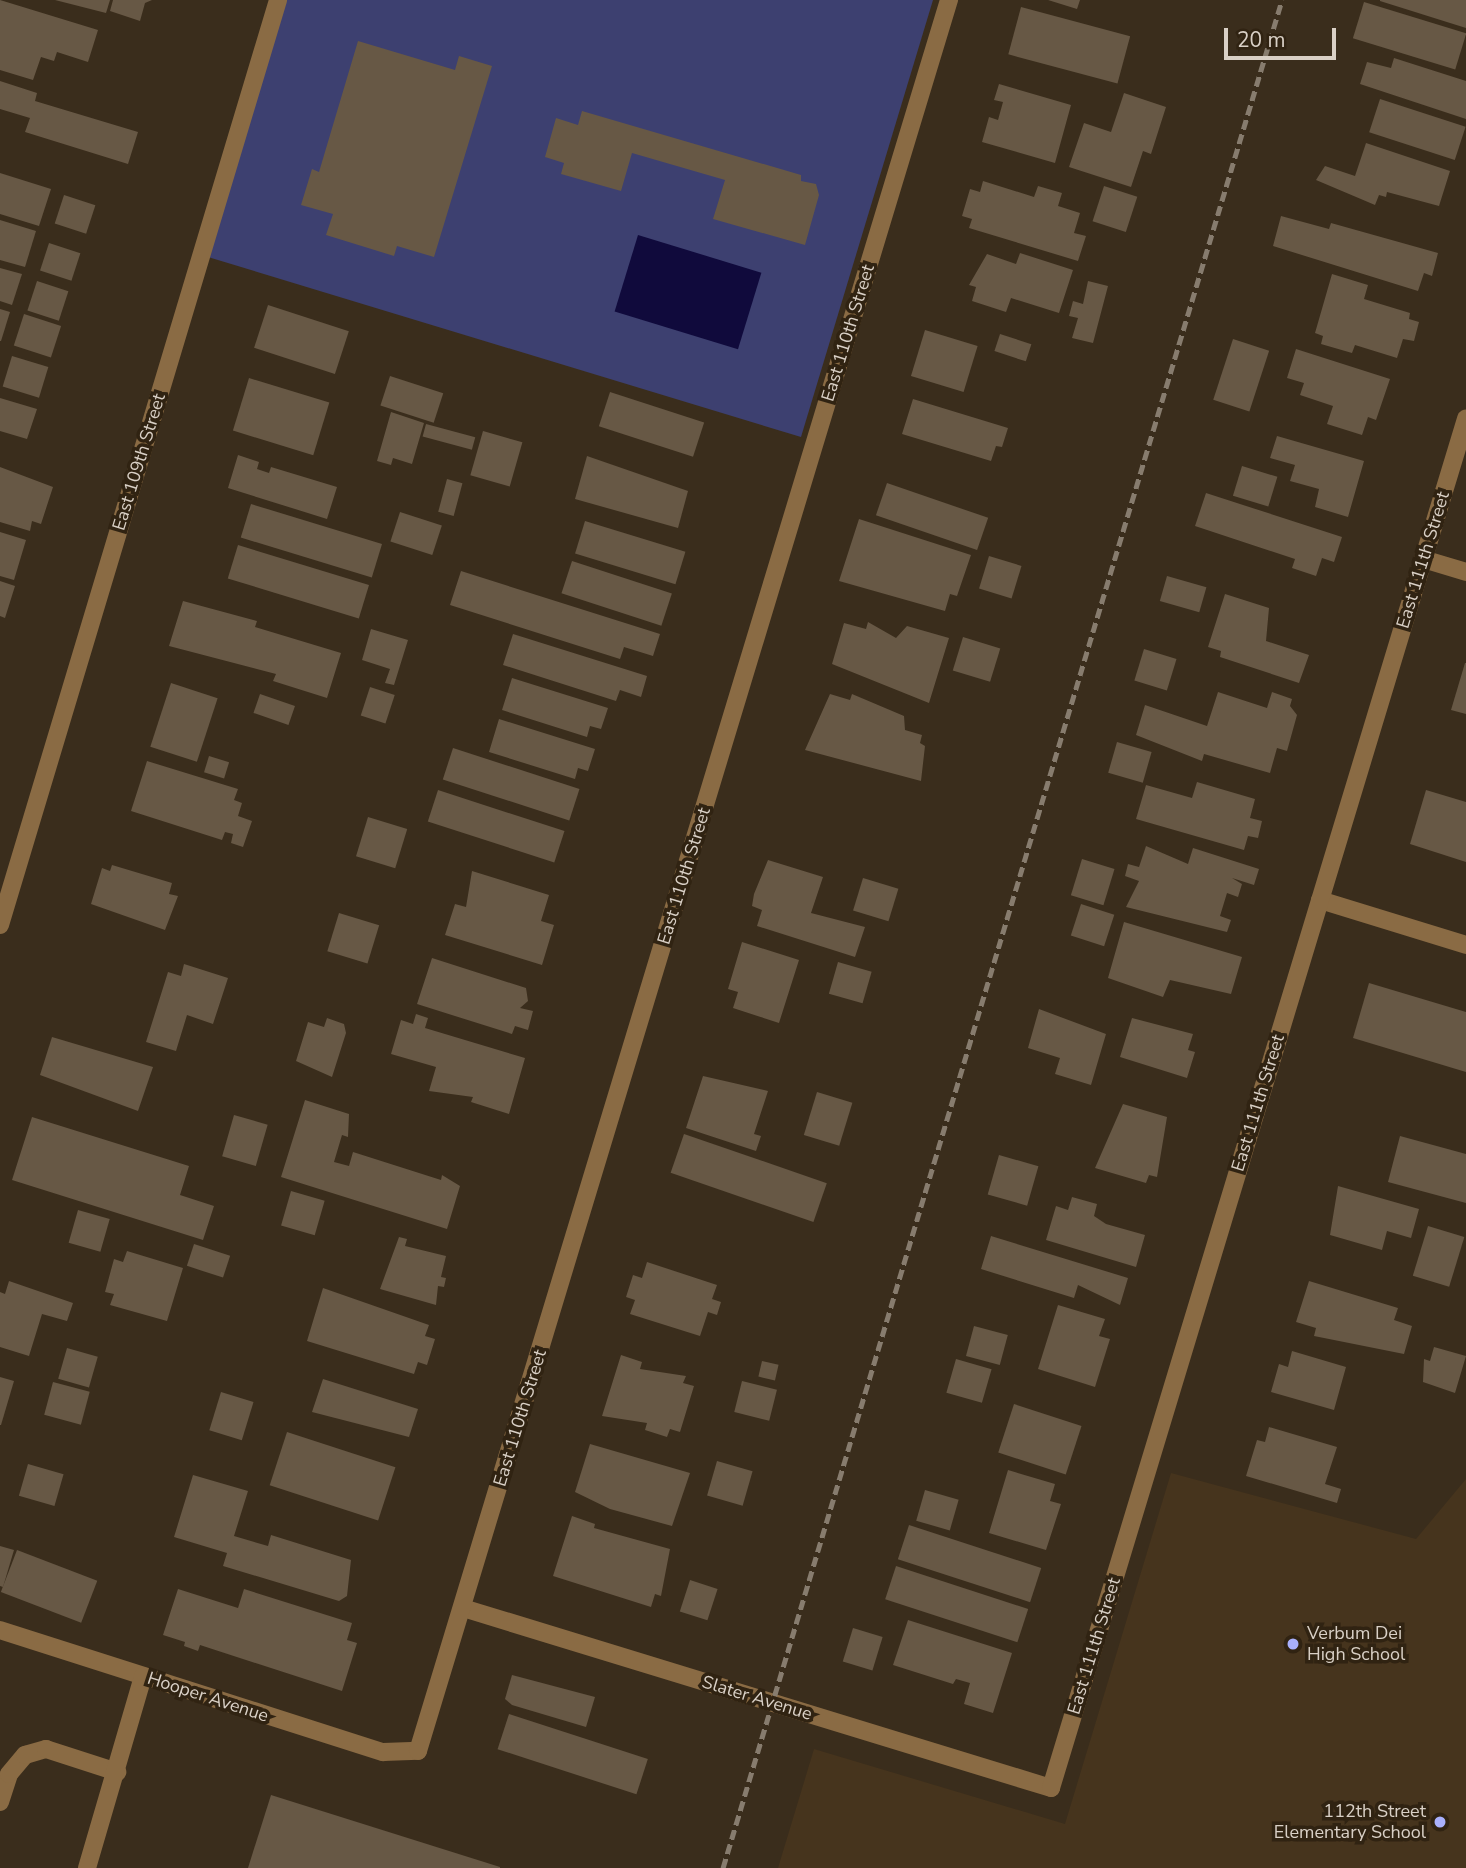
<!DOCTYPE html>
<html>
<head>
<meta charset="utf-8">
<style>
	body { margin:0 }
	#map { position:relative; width:1466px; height:1868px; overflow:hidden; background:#3a2d1c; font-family:"Nunito Sans",sans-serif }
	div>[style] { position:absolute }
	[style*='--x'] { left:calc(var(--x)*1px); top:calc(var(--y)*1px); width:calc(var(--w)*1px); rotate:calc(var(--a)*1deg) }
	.built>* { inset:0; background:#46341d }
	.green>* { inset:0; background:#3d4070 }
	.water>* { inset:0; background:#100a3c; transform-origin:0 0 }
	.building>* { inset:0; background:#675845; transform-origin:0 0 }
	.minor>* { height:18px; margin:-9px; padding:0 9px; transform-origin:9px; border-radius:9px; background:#8a6b44 }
	.rail>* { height:5px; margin-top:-2.5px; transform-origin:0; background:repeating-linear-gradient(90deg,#877c6e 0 10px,transparent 0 15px) }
	.dots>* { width:19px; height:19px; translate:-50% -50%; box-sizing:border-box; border:4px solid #302312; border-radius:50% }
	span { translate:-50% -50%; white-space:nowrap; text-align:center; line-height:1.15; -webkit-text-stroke:7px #302312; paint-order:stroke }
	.street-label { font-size:18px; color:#d9d0c6 }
	.poi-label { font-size:18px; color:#d9d0c6 }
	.left { translate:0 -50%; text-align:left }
	.right { translate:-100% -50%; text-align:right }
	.scale { position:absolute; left:1224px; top:28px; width:112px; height:32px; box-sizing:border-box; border:4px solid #d9d0c6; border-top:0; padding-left:9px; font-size:21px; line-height:24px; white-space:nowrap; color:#d9d0c6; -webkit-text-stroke:5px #302312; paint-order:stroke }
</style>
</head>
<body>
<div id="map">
	<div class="built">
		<div style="clip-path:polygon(1171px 1473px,1416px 1539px,1466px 1479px,1466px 1868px,778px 1868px,814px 1749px,1065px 1824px)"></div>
	</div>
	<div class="green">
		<div style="clip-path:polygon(286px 0,933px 0,801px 437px,208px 257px)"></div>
	</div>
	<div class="water">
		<div style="left:638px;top:235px;width:129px;height:80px;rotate:17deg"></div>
	</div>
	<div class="building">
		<div style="clip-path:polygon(0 0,98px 30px,88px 62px,57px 52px,54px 61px,41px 57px,33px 80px,0 70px)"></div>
		<div style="clip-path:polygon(55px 0,110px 0,106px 13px)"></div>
		<div style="clip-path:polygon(113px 0,152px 0,145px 3px,140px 21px,110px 11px)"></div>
		<div style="clip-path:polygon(1048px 0,1080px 0,1077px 9px)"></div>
		<div style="clip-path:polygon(1380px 0,1466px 0,1466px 28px,1380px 1px)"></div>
		<div style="left:1364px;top:2px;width:107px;height:38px;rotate:17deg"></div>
		<div style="left:1021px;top:7px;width:113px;height:49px;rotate:15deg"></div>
		<div style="clip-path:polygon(358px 41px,455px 70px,459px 56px,492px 66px,434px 257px,397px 246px,394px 256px,326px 235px,333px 214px,301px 205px,312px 169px,319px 172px)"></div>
		<div style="clip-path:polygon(1394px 58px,1466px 81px,1466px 119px,1360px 84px,1367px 62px,1391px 68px)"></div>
		<div style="clip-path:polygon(0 81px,37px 93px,35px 101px,138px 132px,128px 164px,25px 132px,30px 118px,0 109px)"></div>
		<div style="clip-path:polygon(999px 84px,1071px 105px,1055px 163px,982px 142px,989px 117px,998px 120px,1003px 102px,994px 100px)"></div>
		<div style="clip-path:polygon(1124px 93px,1166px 107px,1151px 154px,1143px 151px,1131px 187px,1069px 167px,1084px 123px,1111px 132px)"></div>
		<div style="left:1380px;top:99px;width:90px;height:35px;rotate:18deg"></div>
		<div style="clip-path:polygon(582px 111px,801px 175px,801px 181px,816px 184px,819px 195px,805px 245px,713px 219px,725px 180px,632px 153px,621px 191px,561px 174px,564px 163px,545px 157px,556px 118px,578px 125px)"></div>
		<div style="clip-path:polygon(1366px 143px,1450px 171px,1439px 206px,1387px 192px,1386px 197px,1379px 195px,1375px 205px,1316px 180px,1325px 166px,1355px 176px)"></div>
		<div style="clip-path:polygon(0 173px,51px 189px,39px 226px,0 214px)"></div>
		<div style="clip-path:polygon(983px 181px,1034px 197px,1038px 186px,1062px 193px,1058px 206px,1080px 213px,1074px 233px,1086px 236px,1078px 261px,969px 228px,972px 219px,962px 216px,970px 189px,980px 192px)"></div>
		<div style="left:1104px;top:186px;width:35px;height:37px;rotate:18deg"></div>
		<div style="left:64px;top:195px;width:33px;height:30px;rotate:18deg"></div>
		<div style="clip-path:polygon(1281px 216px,1329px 229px,1331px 223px,1438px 253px,1432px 276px,1424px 273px,1418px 291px,1273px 246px)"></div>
		<div style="clip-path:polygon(0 220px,36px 231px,25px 267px,0 260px)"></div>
		<div style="left:49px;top:243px;width:33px;height:29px;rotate:18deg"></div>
		<div style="clip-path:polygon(1020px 253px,1073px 270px,1059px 313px,1011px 298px,1006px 312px,972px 301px,976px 287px,969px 285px,987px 254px,1016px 264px)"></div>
		<div style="clip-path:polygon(0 268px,22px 274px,12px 305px,0 301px)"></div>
		<div style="clip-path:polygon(1332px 274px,1368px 285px,1364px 299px,1410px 313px,1409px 319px,1419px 322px,1414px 341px,1403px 339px,1397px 358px,1355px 345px,1352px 353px,1321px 344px,1323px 336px,1315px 333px)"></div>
		<div style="left:37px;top:281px;width:33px;height:31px;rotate:18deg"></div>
		<div style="clip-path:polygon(1088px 281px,1108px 286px,1093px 343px,1072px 338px,1078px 318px,1069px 316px,1073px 301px,1083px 304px)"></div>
		<div style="left:268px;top:305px;width:85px;height:45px;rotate:18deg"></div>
		<div style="clip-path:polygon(0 309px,10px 312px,1px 341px,0 341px)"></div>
		<div style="left:24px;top:314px;width:39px;height:33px;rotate:18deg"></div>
		<div style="left:925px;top:330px;width:55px;height:48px;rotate:17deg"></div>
		<div style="left:1000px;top:334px;width:33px;height:18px;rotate:18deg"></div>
		<div style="left:1233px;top:339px;width:38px;height:64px;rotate:18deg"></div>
		<div style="clip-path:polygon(1296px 349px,1390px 379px,1376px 420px,1368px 417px,1362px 435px,1327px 424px,1333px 406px,1300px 395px,1304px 383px,1287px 378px)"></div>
		<div style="left:12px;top:356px;width:38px;height:32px;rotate:17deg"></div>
		<div style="left:390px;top:376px;width:56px;height:31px;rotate:18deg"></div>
		<div style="left:249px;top:378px;width:84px;height:55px;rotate:17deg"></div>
		<div style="left:610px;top:392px;width:99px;height:36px;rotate:18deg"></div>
		<div style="clip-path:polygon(0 398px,37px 409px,27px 439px,0 431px)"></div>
		<div style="clip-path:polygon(913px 399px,1008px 428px,1002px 447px,996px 446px,991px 461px,902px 434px)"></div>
		<div style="clip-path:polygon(391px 412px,424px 423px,412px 464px,393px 458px,391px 465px,377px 461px)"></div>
		<div style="left:426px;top:424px;width:51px;height:13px;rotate:15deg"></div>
		<div style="left:483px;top:431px;width:41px;height:46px;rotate:16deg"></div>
		<div style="clip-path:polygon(1277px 436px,1364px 461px,1348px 517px,1315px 507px,1319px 489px,1290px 481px,1295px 465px,1270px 458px)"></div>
		<div style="clip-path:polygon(238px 455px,259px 462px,257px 469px,269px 473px,271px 467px,337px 487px,327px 519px,228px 488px)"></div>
		<div style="clip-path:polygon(587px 456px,688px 491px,678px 528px,575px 499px)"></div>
		<div style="left:1242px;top:466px;width:37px;height:31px;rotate:17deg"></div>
		<div style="clip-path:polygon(0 467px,53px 487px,41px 524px,32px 521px,30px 531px,0 522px)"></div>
		<div style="left:447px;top:479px;width:16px;height:34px;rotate:15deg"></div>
		<div style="left:887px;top:483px;width:107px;height:34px;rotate:19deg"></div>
		<div style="clip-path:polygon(1206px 493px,1342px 537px,1334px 562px,1322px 558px,1316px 576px,1292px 568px,1295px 559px,1195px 526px)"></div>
		<div style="left:251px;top:504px;width:137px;height:35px;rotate:17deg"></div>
		<div style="left:400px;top:512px;width:44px;height:31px;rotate:18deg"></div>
		<div style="clip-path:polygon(859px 519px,971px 555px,957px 596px,950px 594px,945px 611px,839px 581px)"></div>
		<div style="left:585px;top:521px;width:105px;height:34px;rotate:17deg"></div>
		<div style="clip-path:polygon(0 532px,26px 540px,14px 580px,0 576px)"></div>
		<div style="left:238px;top:545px;width:137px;height:35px;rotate:17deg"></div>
		<div style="left:989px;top:556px;width:34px;height:34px;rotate:17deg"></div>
		<div style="left:572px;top:561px;width:105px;height:34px;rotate:18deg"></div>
		<div style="clip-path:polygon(461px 571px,660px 634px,653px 656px,624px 647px,620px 659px,450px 605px)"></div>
		<div style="left:1167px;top:576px;width:41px;height:26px;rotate:16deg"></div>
		<div style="clip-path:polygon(0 581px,15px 586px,5px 618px,0 616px)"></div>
		<div style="clip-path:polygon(1225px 594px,1269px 608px,1266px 641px,1309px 655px,1299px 683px,1220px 657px,1221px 651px,1208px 647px)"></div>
		<div style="clip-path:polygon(183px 601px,257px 621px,255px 627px,341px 653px,327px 698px,273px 681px,276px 674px,169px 646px)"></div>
		<div style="clip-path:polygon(868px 622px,896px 638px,907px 626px,949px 638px,929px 703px,832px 664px,844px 623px,866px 629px)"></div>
		<div style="clip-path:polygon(371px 629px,408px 640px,394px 685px,385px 683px,390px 669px,362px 660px)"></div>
		<div style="clip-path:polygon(513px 634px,647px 676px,641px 697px,620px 690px,616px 701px,503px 665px)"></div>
		<div style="left:963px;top:637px;width:39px;height:35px;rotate:17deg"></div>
		<div style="left:1144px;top:649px;width:34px;height:33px;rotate:17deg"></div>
		<div style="clip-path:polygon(1465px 663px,1466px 663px,1466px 714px,1451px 710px)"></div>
		<div style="clip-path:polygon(512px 678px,608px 708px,601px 729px,590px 726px,587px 737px,502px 710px)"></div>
		<div style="left:171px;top:683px;width:49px;height:67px;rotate:18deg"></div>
		<div style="left:370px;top:687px;width:26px;height:30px;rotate:18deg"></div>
		<div style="clip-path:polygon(1218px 692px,1267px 708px,1272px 692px,1292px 699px,1290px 706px,1297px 715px,1287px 751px,1277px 748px,1270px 773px,1204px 754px,1202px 761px,1136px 735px,1145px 705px,1207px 726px)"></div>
		<div style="left:260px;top:694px;width:37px;height:20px;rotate:19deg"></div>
		<div style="clip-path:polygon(830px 694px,850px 700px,852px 694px,904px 716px,905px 730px,922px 735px,920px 743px,925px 746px,921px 781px,805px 750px)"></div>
		<div style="clip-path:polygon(499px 719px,595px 749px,588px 771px,578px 768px,575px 779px,489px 752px)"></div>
		<div style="left:1117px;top:742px;width:36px;height:32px;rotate:16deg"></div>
		<div style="left:453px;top:748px;width:133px;height:33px;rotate:18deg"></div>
		<div style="left:209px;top:756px;width:21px;height:17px;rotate:17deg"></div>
		<div style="clip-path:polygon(147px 761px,238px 789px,234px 800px,242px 803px,238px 816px,252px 821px,243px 847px,231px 843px,233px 834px,225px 832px,222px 840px,131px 811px)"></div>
		<div style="clip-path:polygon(1197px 782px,1255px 799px,1250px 818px,1262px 821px,1258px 838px,1248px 836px,1244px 850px,1136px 819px,1146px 785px,1192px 798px)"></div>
		<div style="left:438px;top:790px;width:133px;height:33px;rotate:18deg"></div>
		<div style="clip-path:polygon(1426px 790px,1466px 802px,1466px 862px,1410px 844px)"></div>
		<div style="left:368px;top:817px;width:41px;height:41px;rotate:17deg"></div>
		<div style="clip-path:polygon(1146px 846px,1188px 864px,1193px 848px,1259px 869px,1254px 885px,1232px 878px,1242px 884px,1238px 897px,1227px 893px,1220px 916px,1231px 920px,1227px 932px,1126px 907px,1139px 881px,1125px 876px,1128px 864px,1139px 867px)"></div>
		<div style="left:1082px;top:859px;width:34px;height:38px;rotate:17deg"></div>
		<div style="clip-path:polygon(768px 860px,823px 877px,811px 913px,865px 927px,855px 957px,757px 926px,762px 910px,752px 906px,754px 894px)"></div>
		<div style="clip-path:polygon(112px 865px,172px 883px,169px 894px,178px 896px,165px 930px,91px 904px,102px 868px,110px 871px)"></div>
		<div style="clip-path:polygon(472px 871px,549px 895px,541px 921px,554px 925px,542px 965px,445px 935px,455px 904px,466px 907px)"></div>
		<div style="left:863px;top:878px;width:37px;height:34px;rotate:17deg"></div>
		<div style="left:1081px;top:904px;width:35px;height:33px;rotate:18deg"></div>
		<div style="left:339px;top:913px;width:42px;height:40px;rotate:17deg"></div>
		<div style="clip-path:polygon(1124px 922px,1242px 957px,1231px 994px,1170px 980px,1163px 997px,1108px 978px)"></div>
		<div style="clip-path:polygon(742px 942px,799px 960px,779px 1023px,733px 1008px,738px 992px,728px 989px)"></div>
		<div style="clip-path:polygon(432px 958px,526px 988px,528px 1001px,520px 1008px,533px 1011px,528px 1030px,515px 1026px,512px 1034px,417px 1004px)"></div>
		<div style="left:838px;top:962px;width:35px;height:33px;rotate:16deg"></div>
		<div style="clip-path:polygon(184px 964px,228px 978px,213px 1024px,187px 1015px,176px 1051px,146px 1042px,168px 972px,181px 976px)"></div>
		<div style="clip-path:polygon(1369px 983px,1466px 1012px,1466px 1072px,1353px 1038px)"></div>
		<div style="clip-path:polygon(1039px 1009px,1106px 1034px,1091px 1085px,1055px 1074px,1060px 1058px,1028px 1048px)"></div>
		<div style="clip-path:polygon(416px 1014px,428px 1018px,425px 1028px,525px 1058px,509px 1114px,471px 1102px,473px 1097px,429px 1091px,436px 1067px,391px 1054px,401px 1020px,413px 1024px)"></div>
		<div style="clip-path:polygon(327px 1018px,344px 1024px,346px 1033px,332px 1077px,296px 1061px,308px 1022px,324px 1027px)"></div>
		<div style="clip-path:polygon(1132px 1018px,1193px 1034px,1188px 1050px,1195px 1052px,1187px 1078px,1120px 1057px)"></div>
		<div style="clip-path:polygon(52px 1037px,153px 1067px,138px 1111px,40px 1075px)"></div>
		<div style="clip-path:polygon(703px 1076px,768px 1091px,754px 1134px,761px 1136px,756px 1151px,686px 1128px)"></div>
		<div style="left:817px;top:1092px;width:37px;height:45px;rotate:17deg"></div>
		<div style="clip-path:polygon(305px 1100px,349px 1114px,348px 1137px,342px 1135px,334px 1162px,349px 1166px,353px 1152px,441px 1180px,442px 1175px,460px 1186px,447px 1229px,281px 1177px)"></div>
		<div style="clip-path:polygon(1123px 1104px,1167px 1117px,1157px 1177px,1149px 1175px,1146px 1183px,1095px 1168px)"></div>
		<div style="left:234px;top:1115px;width:35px;height:43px;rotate:16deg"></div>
		<div style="clip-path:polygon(32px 1117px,189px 1166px,180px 1195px,214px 1206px,203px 1240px,12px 1180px)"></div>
		<div style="left:684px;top:1134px;width:151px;height:41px;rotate:19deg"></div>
		<div style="clip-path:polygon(1400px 1136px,1466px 1154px,1466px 1203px,1388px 1182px)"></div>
		<div style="left:999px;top:1155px;width:41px;height:41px;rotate:16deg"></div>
		<div style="clip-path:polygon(1338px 1186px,1419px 1209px,1411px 1238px,1387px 1231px,1382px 1250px,1330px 1235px)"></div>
		<div style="left:291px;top:1191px;width:35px;height:36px;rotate:16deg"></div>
		<div style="clip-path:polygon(1072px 1197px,1097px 1204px,1094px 1216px,1106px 1224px,1145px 1235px,1136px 1267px,1046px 1240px,1056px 1206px,1068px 1210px)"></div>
		<div style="left:78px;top:1210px;width:33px;height:34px;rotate:16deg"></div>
		<div style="left:1428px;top:1226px;width:38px;height:52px;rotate:17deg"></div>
		<div style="clip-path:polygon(991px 1236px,1128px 1278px,1120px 1305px,1078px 1285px,1074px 1298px,981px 1269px)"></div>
		<div style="clip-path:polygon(399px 1237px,407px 1239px,405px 1246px,446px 1256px,441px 1277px,446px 1278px,444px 1287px,438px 1286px,436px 1305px,380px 1289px)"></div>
		<div style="left:194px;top:1244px;width:38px;height:23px;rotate:18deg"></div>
		<div style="clip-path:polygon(127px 1251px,183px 1268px,167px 1321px,110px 1305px,114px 1294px,105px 1292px,114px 1259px,123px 1262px)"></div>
		<div style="clip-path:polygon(647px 1262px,717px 1285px,712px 1299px,721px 1302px,717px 1315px,708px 1312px,700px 1336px,630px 1314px,635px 1300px,626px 1297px,633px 1275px,642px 1278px)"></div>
		<div style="clip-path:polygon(9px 1281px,73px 1303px,67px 1321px,42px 1314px,29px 1356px,0 1347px,0 1292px,5px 1294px)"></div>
		<div style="clip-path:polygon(1309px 1281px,1398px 1308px,1394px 1320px,1412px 1326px,1404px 1354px,1314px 1336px,1316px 1328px,1296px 1322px)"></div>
		<div style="clip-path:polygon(323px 1288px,429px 1325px,425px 1336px,435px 1339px,427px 1365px,418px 1362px,414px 1374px,307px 1341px)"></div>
		<div style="clip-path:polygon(1058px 1305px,1105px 1319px,1099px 1336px,1110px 1339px,1095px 1387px,1038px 1369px)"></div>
		<div style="left:974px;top:1326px;width:35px;height:31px;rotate:15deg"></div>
		<div style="clip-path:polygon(1434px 1347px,1466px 1356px,1455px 1393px,1423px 1382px,1424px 1359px,1430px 1361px)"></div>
		<div style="left:67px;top:1348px;width:32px;height:32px;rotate:16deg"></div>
		<div style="clip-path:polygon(1292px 1351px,1346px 1367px,1334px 1410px,1271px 1392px,1279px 1364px,1288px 1367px)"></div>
		<div style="clip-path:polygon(621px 1355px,642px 1362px,640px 1369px,686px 1376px,683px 1383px,694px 1386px,680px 1432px,670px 1429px,667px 1437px,645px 1430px,647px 1423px,602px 1416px)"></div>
		<div style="left:956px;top:1359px;width:37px;height:35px;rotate:16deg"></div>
		<div style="left:762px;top:1361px;width:17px;height:16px;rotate:13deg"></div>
		<div style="clip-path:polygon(0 1377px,14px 1381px,1px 1425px,0 1425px)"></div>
		<div style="clip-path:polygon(323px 1379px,418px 1409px,409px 1437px,312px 1412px)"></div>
		<div style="left:742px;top:1381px;width:36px;height:32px;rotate:14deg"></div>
		<div style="left:53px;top:1382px;width:38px;height:34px;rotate:15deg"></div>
		<div style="left:221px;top:1392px;width:34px;height:40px;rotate:17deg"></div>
		<div style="left:1014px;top:1404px;width:71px;height:51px;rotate:18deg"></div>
		<div style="clip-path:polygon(1269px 1427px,1337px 1447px,1325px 1484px,1341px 1489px,1337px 1503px,1246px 1476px,1257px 1440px,1265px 1442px)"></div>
		<div style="left:287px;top:1432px;width:114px;height:56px;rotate:18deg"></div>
		<div style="clip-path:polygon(590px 1444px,690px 1473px,672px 1526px,610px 1509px,575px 1492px)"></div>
		<div style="left:717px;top:1461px;width:37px;height:36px;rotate:16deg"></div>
		<div style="left:28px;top:1464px;width:37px;height:33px;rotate:16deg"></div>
		<div style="clip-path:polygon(1008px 1470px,1055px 1484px,1050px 1501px,1061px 1504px,1046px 1550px,989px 1533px)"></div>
		<div style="clip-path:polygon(193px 1475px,248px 1491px,234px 1536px,268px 1546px,271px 1535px,351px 1560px,347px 1596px,339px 1601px,223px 1566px,227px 1553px,174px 1537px)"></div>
		<div style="left:925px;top:1490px;width:35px;height:32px;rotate:16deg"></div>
		<div style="clip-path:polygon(572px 1516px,595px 1524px,594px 1528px,670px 1549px,661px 1596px,655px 1594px,651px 1607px,553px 1576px)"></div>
		<div style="left:909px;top:1525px;width:139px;height:36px;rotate:18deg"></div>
		<div style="clip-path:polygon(0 1546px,14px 1550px,3px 1587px,0 1586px)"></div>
		<div style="left:17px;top:1550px;width:86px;height:45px;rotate:21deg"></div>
		<div style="left:896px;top:1566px;width:139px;height:35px;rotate:18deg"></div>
		<div style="left:690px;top:1580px;width:29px;height:33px;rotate:18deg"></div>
		<div style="clip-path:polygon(178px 1589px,238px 1608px,244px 1589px,352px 1623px,347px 1640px,357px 1643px,342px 1691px,200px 1645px,198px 1651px,184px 1646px,185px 1642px,163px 1635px)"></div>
		<div style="clip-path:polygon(908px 1620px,1012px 1653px,993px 1713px,964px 1704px,970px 1683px,956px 1679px,953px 1684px,893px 1665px)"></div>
		<div style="left:853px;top:1628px;width:31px;height:35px;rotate:17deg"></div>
		<div style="clip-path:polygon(512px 1675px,595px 1697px,586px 1727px,512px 1705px,505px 1699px)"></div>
		<div style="left:509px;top:1714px;width:146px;height:37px;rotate:18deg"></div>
		<div style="clip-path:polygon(271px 1795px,500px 1867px,500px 1868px,248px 1868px)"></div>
	</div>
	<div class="minor">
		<div style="--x:1423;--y:559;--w:45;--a:16.8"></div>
		<div style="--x:1320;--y:900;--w:153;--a:17.1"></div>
		<div style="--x:0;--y:925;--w:966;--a:-73.27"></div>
		<div style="--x:463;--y:1608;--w:615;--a:17.02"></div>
		<div style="--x:1051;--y:1788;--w:1431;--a:-73.14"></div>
		<div style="--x:0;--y:1630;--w:402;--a:17.7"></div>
		<div style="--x:383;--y:1752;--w:35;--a:-2"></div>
		<div style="--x:418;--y:1751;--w:1830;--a:-73.13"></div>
		<div style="--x:0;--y:1802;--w:29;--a:-72"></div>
		<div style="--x:9;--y:1774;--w:25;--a:-50"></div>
		<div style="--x:25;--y:1755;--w:22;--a:-16"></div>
		<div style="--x:46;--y:1749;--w:75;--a:17.9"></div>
		<div style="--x:87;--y:1868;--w:200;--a:-73.7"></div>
	</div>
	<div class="rail">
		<div style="--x:723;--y:1868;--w:1950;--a:-73.34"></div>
	</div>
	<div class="dots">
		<div style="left:1293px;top:1644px;background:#a9b0fc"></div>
		<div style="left:1440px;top:1822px;background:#a9b0fc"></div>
	</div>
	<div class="street-label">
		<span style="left:848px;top:333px;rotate:-73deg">East 110th Street</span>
		<span style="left:139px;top:462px;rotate:-73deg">East 109th Street</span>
		<span style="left:1423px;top:560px;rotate:-73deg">East 111th Street</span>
		<span style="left:684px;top:876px;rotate:-73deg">East 110th Street</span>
		<span style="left:1258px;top:1103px;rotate:-73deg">East 111th Street</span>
		<span style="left:520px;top:1418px;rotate:-73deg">East 110th Street</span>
		<span style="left:1094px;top:1646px;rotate:-73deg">East 111th Street</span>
		<span style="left:208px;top:1697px;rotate:18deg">Hooper Avenue</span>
		<span style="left:757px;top:1698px;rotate:17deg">Slater Avenue</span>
	</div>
	<div class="poi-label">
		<span class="left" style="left:1307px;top:1644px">Verbum Dei<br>High School</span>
		<span class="right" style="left:1426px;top:1822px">112th Street<br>Elementary School</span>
	</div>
	<div class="scale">20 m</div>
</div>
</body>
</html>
